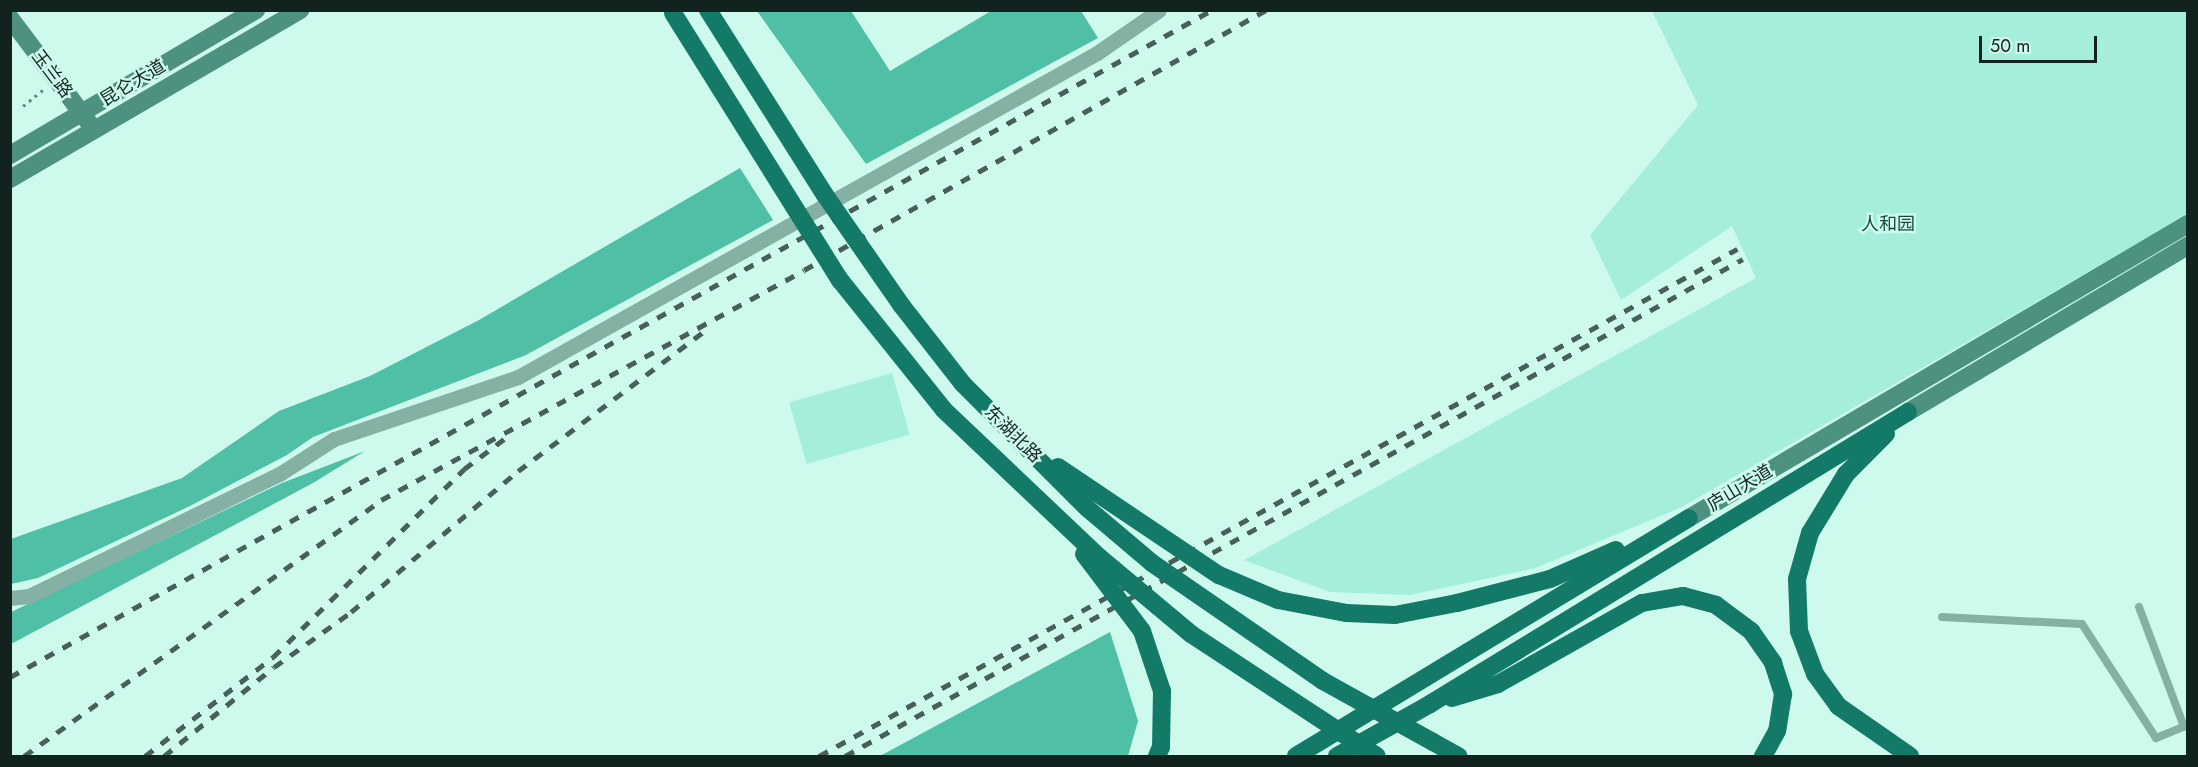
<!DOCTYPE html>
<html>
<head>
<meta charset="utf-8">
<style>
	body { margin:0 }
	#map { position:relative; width:2198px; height:767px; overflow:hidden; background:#cefaee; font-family:Jost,"Noto Sans SC",sans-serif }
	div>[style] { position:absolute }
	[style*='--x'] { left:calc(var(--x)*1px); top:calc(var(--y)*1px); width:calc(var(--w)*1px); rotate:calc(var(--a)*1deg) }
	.green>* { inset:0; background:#a4eedb; transform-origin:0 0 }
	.forest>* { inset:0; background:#4fbfa6 }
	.path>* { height:3px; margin-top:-1.5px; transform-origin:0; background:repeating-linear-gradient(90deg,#6d8b83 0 3px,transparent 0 7.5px) }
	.lane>* { height:8px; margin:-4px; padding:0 4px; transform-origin:4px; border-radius:4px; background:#85b0a4 }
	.street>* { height:15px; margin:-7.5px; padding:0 7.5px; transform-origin:7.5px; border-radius:7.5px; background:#85b0a4 }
	.secondary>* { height:18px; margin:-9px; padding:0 9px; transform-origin:9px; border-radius:9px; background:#4d9181 }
	.primary>* { height:18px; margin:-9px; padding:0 9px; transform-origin:9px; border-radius:9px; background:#137a67 }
	.rail>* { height:4.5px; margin-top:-2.25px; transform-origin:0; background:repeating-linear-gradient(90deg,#48605a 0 10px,transparent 0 20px) }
	.primary-bridge>* { height:18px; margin:-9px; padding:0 9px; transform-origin:9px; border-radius:9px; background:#137a67 }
	span { translate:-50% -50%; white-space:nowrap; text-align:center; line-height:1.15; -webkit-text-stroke:5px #cefaee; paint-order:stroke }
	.street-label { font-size:18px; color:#12231f }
	.park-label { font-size:18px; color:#1a4a40 }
	.frame { position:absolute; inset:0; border:12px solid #12231f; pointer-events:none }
	.scale { position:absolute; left:1979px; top:36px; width:118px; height:27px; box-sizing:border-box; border:3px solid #12231f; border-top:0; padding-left:8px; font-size:18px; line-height:21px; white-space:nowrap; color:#12231f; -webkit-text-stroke:4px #cefaee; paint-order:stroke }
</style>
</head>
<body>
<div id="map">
	<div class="green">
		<div style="clip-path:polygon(1652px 11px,2187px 11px,2188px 214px,1682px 507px,1536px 568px,1410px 595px,1330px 592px,1244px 560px,1756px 278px,1732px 226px,1621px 300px,1590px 235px,1698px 105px)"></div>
		<div style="left:892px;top:373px;width:64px;height:107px;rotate:74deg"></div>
	</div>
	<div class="forest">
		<div style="clip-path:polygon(757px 11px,851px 11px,890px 71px,991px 11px,1081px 11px,1098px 38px,866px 164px)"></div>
		<div style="clip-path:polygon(740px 168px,773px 220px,526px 355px,313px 437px,287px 455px,190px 506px,38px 578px,11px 584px,11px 539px,182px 478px,279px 411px,370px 376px,479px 320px)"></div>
		<div style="clip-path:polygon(365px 451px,313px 483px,11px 644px,11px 612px,282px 483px)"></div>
		<div style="clip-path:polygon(1110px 632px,1138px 721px,1128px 756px,880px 756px)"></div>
	</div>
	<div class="path">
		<div style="--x:23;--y:106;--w:27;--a:-39"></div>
	</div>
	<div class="lane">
		<div style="--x:2139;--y:607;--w:128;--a:69.4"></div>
		<div style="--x:1942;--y:617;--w:140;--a:2.9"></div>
		<div style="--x:2082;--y:624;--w:136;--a:57"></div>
		<div style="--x:2156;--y:738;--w:35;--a:-22"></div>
	</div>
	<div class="street">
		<div style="--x:10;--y:598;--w:19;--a:-6"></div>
		<div style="--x:29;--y:596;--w:280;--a:-26"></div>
		<div style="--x:281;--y:473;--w:63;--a:-32.7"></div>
		<div style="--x:334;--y:439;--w:194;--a:-18.6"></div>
		<div style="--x:518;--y:377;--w:663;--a:-29.23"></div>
		<div style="--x:1097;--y:53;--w:75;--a:-34.7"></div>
	</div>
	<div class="secondary">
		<div style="--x:10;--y:18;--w:131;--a:53"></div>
		<div style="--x:10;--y:155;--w:286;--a:-30.5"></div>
		<div style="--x:10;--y:179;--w:336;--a:-30.2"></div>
		<div style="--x:1908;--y:412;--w:326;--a:-30.7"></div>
		<div style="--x:1689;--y:518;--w:579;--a:-30.51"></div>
	</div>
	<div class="primary">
		<div style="--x:1886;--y:434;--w:57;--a:135"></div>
		<div style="--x:1846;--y:474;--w:69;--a:121.4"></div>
		<div style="--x:1810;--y:533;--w:48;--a:105.8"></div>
		<div style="--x:1797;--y:579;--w:52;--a:87.8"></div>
		<div style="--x:1799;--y:631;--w:46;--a:69.6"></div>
		<div style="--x:1815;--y:674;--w:39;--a:54"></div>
		<div style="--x:1838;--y:706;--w:88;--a:34.8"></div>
		<div style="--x:1457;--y:603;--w:96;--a:-14.5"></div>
		<div style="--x:1550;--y:579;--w:72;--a:-23.7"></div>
		<div style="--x:1452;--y:698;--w:48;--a:-16.9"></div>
		<div style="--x:1498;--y:684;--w:165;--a:-29.4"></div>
		<div style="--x:1642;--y:603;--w:42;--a:-9.7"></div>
		<div style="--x:1683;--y:596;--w:34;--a:15"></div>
		<div style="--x:1716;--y:605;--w:44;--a:36.6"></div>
		<div style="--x:1751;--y:631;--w:39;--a:55"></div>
		<div style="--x:1773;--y:663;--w:33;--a:72"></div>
		<div style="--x:1783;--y:694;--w:37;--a:99"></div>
		<div style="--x:1777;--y:731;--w:29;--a:119"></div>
		<div style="--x:1433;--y:742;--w:29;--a:29"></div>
		<div style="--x:1296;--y:756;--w:459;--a:-31.2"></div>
		<div style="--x:1337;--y:756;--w:107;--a:-29.2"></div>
		<div style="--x:1430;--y:704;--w:560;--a:-31.42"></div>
	</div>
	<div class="rail">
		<div style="--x:10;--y:677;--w:1375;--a:-29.03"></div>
		<div style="--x:24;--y:756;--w:439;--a:-35.6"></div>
		<div style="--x:381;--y:500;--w:481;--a:-28.5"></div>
		<div style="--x:804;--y:270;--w:530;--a:-29.37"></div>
		<div style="--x:145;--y:756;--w:162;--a:-37.7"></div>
		<div style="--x:273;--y:657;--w:268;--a:-44.5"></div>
		<div style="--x:464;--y:469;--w:50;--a:-36.9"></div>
		<div style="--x:164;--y:756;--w:141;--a:-39"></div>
		<div style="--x:274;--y:667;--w:95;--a:-35.5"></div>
		<div style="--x:351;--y:612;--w:219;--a:-40.2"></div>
		<div style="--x:518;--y:471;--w:236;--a:-36.9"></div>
		<div style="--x:819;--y:756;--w:1049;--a:-28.91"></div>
		<div style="--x:845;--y:756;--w:1026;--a:-28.96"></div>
	</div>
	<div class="primary-bridge">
		<div style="--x:708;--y:10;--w:219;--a:57.7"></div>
		<div style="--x:825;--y:195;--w:135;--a:55.3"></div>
		<div style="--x:902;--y:306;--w:99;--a:52"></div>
		<div style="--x:963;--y:384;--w:175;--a:45"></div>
		<div style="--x:1087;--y:508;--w:85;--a:40.2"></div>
		<div style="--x:1152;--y:563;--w:208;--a:34.6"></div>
		<div style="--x:1323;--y:681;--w:126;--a:29"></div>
		<div style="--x:673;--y:13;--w:315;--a:58"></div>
		<div style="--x:840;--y:280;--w:166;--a:51.3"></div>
		<div style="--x:944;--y:410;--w:214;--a:43.5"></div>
		<div style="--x:1099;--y:557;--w:120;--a:39.9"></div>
		<div style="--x:1191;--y:634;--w:222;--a:33.3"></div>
		<div style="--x:1058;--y:467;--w:194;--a:33.9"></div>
		<div style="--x:1219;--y:575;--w:64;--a:23"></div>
		<div style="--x:1278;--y:600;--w:69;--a:10.8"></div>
		<div style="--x:1346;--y:613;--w:49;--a:2.3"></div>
		<div style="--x:1395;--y:615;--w:63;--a:-11"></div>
		<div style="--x:1084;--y:554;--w:96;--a:53"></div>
		<div style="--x:1142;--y:631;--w:63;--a:71.6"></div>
		<div style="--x:1162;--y:691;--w:56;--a:91"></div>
		<div style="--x:1161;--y:747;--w:10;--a:114"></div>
	</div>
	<div class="street-label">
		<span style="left:52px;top:74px;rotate:53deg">玉兰路</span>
		<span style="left:133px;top:83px;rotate:-31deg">昆仑大道</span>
		<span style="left:1013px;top:434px;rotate:45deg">东湖北路</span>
		<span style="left:1740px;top:488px;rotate:-31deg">庐山大道</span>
	</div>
	<div class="park-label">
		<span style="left:1888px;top:224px">人和园</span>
	</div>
	<div class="frame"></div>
	<div class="scale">50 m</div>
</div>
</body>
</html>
